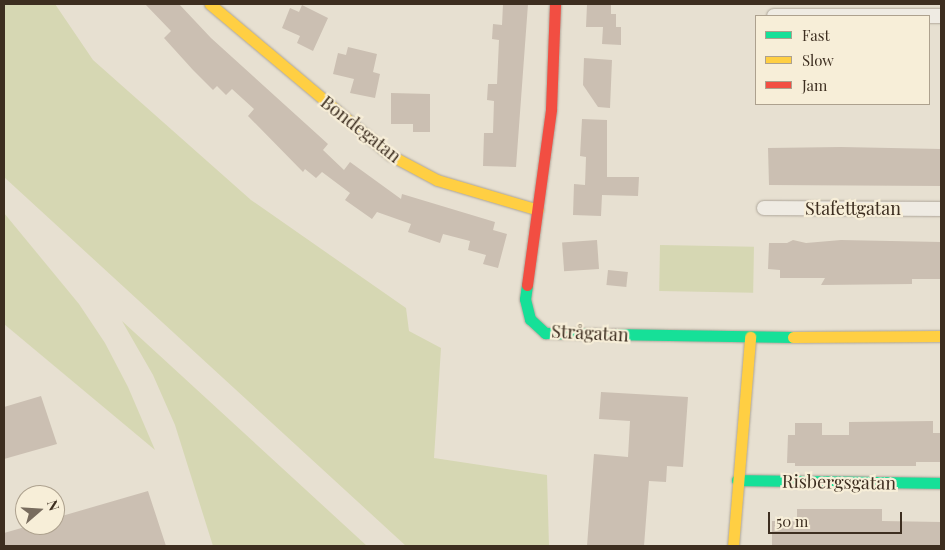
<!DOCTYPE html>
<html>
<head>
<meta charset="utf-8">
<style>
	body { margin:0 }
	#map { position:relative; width:945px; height:550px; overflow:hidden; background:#e7e0d1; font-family:"Playfair Display",serif }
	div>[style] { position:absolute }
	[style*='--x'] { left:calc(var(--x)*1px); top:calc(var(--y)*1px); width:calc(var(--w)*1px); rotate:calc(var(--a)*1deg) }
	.green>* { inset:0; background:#d6d7b3; transform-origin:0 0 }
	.building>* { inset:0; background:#cbbfb2; transform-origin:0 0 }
	.roads { filter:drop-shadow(0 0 1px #ada599) drop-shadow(0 0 1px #ada599) }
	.street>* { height:14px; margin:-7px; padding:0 7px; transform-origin:7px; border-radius:7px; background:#efebe3 }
	.fast>* { height:11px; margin:-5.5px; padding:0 5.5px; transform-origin:5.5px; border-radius:5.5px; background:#16e098 }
	.slow>* { height:11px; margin:-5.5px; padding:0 5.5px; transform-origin:5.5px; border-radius:5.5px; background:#ffcf43 }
	.jam>* { height:11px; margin:-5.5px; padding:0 5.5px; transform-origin:5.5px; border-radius:5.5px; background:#f24e42 }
	span { translate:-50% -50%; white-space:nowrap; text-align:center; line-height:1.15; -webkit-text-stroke:4.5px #f7eed8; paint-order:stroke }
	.street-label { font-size:18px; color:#3d2e20 }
	.frame { position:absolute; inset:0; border:5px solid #3d2e20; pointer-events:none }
	.legend { position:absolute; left:755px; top:15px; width:175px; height:90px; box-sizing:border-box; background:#f7eed8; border:1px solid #ada18e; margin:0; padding:6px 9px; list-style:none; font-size:15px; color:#3d2e20 }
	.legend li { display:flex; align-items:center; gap:10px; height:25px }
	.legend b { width:25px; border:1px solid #ada18e }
	.north { position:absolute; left:15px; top:485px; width:50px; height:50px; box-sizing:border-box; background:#f7eed8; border:1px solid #ada18e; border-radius:50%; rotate:71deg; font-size:14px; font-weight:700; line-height:20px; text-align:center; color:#3d2e20 }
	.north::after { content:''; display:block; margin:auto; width:18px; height:22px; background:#786c5e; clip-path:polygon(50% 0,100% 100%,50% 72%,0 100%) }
	.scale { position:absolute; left:768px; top:512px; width:134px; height:22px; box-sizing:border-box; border:2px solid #3d2e20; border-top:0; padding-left:6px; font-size:15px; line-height:18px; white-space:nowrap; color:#3d2e20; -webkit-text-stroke:4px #f7eed8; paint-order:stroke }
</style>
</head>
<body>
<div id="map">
	<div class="green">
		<div style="clip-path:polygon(4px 4px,55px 4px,93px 60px,251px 200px,406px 308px,409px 331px,441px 348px,434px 458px,547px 475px,549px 546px,406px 546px,4px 177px)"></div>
		<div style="clip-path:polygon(4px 213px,79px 304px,105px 343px,128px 387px,155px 450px,4px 324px)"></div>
		<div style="left:660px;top:245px;width:94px;height:46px;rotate:1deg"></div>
		<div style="clip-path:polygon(122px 321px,367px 546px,213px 546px,175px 425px,153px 375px)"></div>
	</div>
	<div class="building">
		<div style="clip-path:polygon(145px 4px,179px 4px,211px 38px,328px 144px,323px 150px,344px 170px,350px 162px,401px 199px,402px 194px,495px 222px,493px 230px,507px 234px,498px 268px,483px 264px,486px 255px,468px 250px,470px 241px,443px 234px,440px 243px,408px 232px,411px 224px,377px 212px,372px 219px,345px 200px,350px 193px,322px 172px,316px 178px,305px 169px,303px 172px,248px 116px,254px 109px,232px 89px,226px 95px,217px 86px,213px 90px,193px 70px,164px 38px,171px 31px)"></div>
		<div style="clip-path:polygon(503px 4px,528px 4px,516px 167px,483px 166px,484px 133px,493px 133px,494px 101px,487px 100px,488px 84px,497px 84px,499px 40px,492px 39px,493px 24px,502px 25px)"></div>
		<div style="clip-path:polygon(587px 4px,611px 4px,611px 14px,616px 14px,616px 27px,621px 27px,621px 45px,602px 44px,603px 27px,586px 27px)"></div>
		<div style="clip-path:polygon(302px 5px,328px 18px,313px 51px,297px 43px,300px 36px,282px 28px,290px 8px,299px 12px)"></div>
		<div style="clip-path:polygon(348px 47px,377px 54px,373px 72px,380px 74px,375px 98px,350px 93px,354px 79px,333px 74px,338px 53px,346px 55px)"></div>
		<div style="clip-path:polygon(584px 58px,612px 60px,610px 108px,598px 107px,583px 85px)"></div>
		<div style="clip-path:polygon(391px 93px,430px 94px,430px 132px,413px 132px,413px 124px,391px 124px)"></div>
		<div style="clip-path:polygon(582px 119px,607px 120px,607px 177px,639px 177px,638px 196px,602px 195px,601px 216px,573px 215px,574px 184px,585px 185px,586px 157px,580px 156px)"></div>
		<div style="clip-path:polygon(841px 147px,941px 149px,941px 186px,769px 185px,768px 148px)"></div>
		<div style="left:597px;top:240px;width:29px;height:35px;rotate:86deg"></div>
		<div style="clip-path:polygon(793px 240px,806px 243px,841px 240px,941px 242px,941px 279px,912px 279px,912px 284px,821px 285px,825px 278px,780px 278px,780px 270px,768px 269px,769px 243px,787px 243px)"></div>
		<div style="left:608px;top:270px;width:20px;height:15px;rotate:6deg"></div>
		<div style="clip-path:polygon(601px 392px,688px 397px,683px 467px,667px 466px,666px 482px,649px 481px,644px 546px,587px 546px,594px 454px,628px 457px,630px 421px,599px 419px)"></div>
		<div style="clip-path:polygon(41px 396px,57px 444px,4px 459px,4px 407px)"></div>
		<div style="clip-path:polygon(933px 421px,933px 433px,941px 433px,941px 462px,916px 462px,916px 466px,795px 466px,795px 463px,787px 463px,788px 435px,795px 435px,795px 423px,822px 423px,822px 435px,849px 435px,849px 422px)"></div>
		<div style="clip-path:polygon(148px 491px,166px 546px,4px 546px,4px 533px,32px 525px,55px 525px,55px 518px)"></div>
		<div style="clip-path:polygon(797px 509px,882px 509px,882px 521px,941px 522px,941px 546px,772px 546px,772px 521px,797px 521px)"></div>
	</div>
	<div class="roads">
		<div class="street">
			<div style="--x:774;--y:16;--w:167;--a:0"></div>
			<div style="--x:764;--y:208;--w:177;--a:0.3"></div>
		</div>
		<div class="fast">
			<div style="--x:527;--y:285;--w:14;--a:98"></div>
			<div style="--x:525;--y:299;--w:21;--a:76"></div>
			<div style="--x:530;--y:319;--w:21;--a:43"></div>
			<div style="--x:545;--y:333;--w:248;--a:0.9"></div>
			<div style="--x:737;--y:480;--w:204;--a:0.8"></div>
		</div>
		<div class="slow">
			<div style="--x:210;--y:4;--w:235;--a:40"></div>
			<div style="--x:390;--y:155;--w:53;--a:28"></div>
			<div style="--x:437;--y:180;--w:105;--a:16.5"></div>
			<div style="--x:793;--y:337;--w:148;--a:-0.4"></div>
			<div style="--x:733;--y:546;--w:210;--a:-85.3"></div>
		</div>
		<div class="jam">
			<div style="--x:527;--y:285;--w:178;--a:-82.2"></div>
			<div style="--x:551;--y:109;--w:105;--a:-87.8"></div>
		</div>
	</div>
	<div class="street-label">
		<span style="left:361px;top:129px;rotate:38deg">Bondegatan</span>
		<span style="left:853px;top:208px">Stafettgatan</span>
		<span style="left:590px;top:333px;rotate:3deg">Strågatan</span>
		<span style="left:839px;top:482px;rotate:1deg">Risbergsgatan</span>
	</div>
	<div class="frame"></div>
	<ul class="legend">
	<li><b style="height:6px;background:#16e098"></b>Fast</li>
	<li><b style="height:6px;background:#ffcf43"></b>Slow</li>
	<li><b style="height:6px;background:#f24e42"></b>Jam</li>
	</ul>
	<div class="north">N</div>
	<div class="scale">50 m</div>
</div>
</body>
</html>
